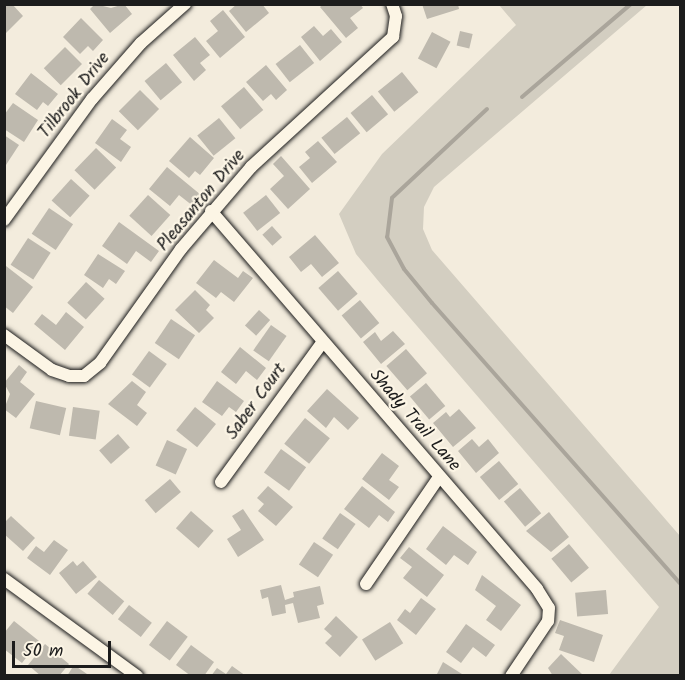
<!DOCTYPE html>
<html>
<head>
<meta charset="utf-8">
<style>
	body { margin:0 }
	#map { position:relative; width:685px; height:680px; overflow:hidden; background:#f3ecdd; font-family:Kalam,sans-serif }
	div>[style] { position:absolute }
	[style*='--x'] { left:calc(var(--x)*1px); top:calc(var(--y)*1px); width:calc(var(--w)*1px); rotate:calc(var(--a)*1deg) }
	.green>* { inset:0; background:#d3cec1 }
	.stream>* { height:4px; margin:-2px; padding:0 2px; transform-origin:2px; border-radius:2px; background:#aaa59b }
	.building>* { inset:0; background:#beb9ae; transform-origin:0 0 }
	.roads { filter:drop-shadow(0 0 2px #1c1c1c) drop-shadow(0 0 2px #1c1c1c) }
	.minor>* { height:12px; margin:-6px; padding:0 6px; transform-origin:6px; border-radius:6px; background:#fcf5e5 }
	span { translate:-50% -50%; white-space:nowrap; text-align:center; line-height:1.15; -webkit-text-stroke:4.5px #fcf5e5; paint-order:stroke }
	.street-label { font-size:18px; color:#1c1c1c }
	.frame { position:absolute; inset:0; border:6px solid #1c1c1c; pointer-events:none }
	.scale { position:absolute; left:12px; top:641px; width:99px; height:27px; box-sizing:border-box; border:3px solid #1c1c1c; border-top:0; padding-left:8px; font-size:18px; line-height:21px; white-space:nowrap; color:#1c1c1c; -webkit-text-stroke:4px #fcf5e5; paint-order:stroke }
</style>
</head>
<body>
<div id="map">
	<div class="green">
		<div style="clip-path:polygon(499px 5px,647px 5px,434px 187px,424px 207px,423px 229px,432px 250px,680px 536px,680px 675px,609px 675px,659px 607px,380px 283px,356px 254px,339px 214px,382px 154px,516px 25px)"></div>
	</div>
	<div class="stream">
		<div style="--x:522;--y:97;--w:143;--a:-40.5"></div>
		<div style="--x:487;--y:109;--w:130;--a:136.9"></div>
		<div style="--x:392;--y:198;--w:39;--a:97"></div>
		<div style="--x:387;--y:237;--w:36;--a:62"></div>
		<div style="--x:404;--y:269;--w:44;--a:50.5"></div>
		<div style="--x:432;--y:303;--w:374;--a:48.5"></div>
	</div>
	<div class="building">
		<div style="clip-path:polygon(4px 4px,12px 4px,23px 16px,4px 35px)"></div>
		<div style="clip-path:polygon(95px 4px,111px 8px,124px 4px,132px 14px,110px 33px,90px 9px)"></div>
		<div style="clip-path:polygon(237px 4px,262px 4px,269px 13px,246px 32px,229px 11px)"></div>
		<div style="clip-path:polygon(323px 4px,360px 4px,363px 8px,350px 18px,358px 28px,346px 38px,320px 7px)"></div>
		<div style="clip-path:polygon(422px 4px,458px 4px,459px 9px,427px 19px)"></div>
		<div style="clip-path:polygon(223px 10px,245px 37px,220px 58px,206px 41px,218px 31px,210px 21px)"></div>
		<div style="clip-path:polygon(81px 18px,103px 40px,93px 51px,88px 46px,80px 54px,63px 37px)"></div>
		<div style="clip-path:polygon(314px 26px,323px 36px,331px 29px,342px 42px,320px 61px,301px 37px)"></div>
		<div style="left:460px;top:31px;width:13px;height:15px;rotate:13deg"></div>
		<div style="left:432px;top:32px;width:21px;height:30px;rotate:28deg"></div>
		<div style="clip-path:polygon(195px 37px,210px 55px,200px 63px,206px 70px,194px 81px,173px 55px)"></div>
		<div style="left:300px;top:45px;width:23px;height:31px;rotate:52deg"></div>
		<div style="left:65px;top:47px;width:24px;height:30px;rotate:45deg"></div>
		<div style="left:166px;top:63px;width:25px;height:28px;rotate:50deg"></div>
		<div style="clip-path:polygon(266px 65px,287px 90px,276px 100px,271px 94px,263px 101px,246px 82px)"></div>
		<div style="left:402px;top:72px;width:26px;height:31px;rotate:51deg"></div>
		<div style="clip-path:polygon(31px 73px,58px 94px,48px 106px,43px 102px,37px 110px,15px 94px)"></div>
		<div style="left:244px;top:87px;width:30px;height:30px;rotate:50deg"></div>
		<div style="left:140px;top:90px;width:27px;height:30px;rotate:45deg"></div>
		<div style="left:372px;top:95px;width:25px;height:28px;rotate:50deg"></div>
		<div style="clip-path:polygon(13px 103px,38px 120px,24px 142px,4px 129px,4px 115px)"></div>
		<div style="left:347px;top:117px;width:21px;height:33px;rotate:51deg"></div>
		<div style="left:219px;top:118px;width:26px;height:28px;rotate:51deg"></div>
		<div style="clip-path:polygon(112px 119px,127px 130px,120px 139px,131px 147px,121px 162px,95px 143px)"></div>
		<div style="clip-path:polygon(4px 135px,19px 145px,4px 168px)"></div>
		<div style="clip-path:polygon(190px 137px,214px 158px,200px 175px,195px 171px,189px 178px,169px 161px)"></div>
		<div style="clip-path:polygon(318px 141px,337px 162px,312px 183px,299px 167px,310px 158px,305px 152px)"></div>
		<div style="left:96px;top:148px;width:28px;height:31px;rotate:44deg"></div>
		<div style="clip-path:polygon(281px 156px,310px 189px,288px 209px,270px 189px,284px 176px,273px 164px)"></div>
		<div style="clip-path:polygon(167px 167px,201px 195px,193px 206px,179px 195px,170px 206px,149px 189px)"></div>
		<div style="left:71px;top:179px;width:25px;height:29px;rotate:42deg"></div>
		<div style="left:148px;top:195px;width:30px;height:28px;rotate:42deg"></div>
		<div style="left:266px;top:195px;width:23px;height:29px;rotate:52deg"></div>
		<div style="left:49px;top:208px;width:29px;height:31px;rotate:34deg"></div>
		<div style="clip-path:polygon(119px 222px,159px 251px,151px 262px,136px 251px,127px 264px,102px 246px)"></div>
		<div style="left:272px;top:226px;width:15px;height:13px;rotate:48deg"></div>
		<div style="clip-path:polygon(315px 235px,339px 263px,322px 277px,311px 264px,301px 272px,289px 257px)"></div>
		<div style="left:28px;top:238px;width:27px;height:32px;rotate:33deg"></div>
		<div style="clip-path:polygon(98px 254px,125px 271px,116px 284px,109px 279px,103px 288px,84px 275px)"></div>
		<div style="clip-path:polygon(214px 260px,238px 278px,243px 271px,253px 278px,234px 302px,221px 292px,216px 298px,196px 283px)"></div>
		<div style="clip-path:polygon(6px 266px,33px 287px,13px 313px,4px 306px)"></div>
		<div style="left:338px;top:271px;width:30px;height:26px;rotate:49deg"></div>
		<div style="left:86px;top:282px;width:25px;height:28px;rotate:42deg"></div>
		<div style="clip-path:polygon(195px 290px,210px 305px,206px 310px,214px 318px,199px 333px,175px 310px)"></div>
		<div style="left:360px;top:300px;width:30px;height:24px;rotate:50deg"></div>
		<div style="left:259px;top:310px;width:15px;height:21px;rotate:42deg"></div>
		<div style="clip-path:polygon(66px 312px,84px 327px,65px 350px,34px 324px,42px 314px,56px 325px)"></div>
		<div style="left:171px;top:319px;width:29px;height:29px;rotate:34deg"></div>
		<div style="left:271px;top:325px;width:19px;height:31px;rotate:35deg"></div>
		<div style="clip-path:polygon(393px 331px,405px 344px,381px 364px,363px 342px,375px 332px,381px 341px)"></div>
		<div style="clip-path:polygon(240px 347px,266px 368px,257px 380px,246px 371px,236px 384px,221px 372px)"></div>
		<div style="left:406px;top:349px;width:32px;height:26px;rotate:49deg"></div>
		<div style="left:149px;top:351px;width:22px;height:29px;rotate:36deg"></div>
		<div style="clip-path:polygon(19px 365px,27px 372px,20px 382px,35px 394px,16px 418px,4px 409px,10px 394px,4px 383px)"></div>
		<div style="clip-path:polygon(132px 381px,146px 392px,137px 405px,147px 413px,137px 426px,108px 404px)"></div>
		<div style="clip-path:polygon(217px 381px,244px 401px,236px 412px,229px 407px,222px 416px,202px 402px)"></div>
		<div style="left:426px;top:383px;width:30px;height:21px;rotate:50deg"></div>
		<div style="clip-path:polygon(327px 389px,359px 418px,348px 430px,334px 417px,326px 428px,307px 411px)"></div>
		<div style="left:36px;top:401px;width:31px;height:28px;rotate:13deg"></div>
		<div style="left:73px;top:407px;width:27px;height:29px;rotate:8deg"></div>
		<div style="left:195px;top:407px;width:27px;height:30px;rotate:39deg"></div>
		<div style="clip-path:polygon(459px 409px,476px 428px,453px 447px,433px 423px,446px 412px,450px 417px)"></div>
		<div style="left:305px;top:418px;width:32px;height:33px;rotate:39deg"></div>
		<div style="left:118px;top:434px;width:18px;height:25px;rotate:49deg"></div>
		<div style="clip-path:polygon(472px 439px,479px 447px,488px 439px,499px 453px,476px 473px,458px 451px)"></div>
		<div style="left:167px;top:440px;width:22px;height:28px;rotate:24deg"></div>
		<div style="left:281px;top:449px;width:31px;height:29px;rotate:36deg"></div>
		<div style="clip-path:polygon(382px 453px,399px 466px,389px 480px,399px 487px,389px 500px,362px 479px)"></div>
		<div style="left:499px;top:461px;width:30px;height:25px;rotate:50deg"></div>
		<div style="left:170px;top:479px;width:17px;height:33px;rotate:50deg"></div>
		<div style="clip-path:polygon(268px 486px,293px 507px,276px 526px,258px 511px,264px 504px,257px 498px)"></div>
		<div style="clip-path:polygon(362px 486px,395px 512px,388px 522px,379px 515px,369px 528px,344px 509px)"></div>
		<div style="left:520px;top:488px;width:33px;height:21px;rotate:50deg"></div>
		<div style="clip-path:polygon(243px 509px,264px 540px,238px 557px,227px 539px,241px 530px,232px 516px)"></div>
		<div style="left:191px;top:511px;width:30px;height:23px;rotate:41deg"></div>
		<div style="clip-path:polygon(549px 512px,569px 537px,551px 552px,526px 531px)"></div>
		<div style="left:340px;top:513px;width:19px;height:31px;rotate:35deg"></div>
		<div style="clip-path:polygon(11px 516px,35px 538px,23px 551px,4px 534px,4px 523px)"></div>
		<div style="clip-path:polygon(443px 526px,477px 552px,468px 565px,454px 555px,446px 565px,426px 549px)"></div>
		<div style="clip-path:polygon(54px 540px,68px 550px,50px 575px,27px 558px,36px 546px,44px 552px)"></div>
		<div style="left:314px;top:542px;width:23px;height:27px;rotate:34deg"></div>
		<div style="left:569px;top:544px;width:31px;height:23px;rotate:50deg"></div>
		<div style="clip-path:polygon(409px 547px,444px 575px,427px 597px,403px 578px,412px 567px,400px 558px)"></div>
		<div style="clip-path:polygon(73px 561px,77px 566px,83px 561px,97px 577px,76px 594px,59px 573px)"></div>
		<div style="clip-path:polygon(482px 575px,521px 605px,501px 631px,486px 620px,496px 606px,475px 590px)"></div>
		<div style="left:99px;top:580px;width:33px;height:18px;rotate:40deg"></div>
		<div style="clip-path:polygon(281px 585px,285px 600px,294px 597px,293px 592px,320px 586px,324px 604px,317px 606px,320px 618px,298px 623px,293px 603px,285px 605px,286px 613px,272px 616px,268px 597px,262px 599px,260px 590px)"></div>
		<div style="left:606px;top:590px;width:24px;height:31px;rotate:85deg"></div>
		<div style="clip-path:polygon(421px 598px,436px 609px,416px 635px,397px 620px,405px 609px,410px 613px)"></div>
		<div style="left:129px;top:605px;width:29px;height:18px;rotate:38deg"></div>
		<div style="clip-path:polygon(336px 616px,358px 637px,340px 657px,325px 643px,332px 636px,324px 629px)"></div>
		<div style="clip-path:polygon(560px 620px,603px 635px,594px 662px,559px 650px,564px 636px,555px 633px)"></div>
		<div style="clip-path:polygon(14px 621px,39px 641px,22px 663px,4px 649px,4px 633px)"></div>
		<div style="left:167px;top:621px;width:26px;height:30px;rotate:37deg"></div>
		<div style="left:390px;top:622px;width:25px;height:33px;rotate:58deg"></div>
		<div style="clip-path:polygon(466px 624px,495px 645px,486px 657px,473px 647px,461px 663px,446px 652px)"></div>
		<div style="clip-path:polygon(45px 644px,69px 664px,59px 676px,41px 676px,28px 665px)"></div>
		<div style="clip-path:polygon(191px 645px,214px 662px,204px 676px,191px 676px,176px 665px)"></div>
		<div style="clip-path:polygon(561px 654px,584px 676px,553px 676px,548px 668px)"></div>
		<div style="clip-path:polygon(443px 662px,462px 674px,461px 676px,436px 676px)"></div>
		<div style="clip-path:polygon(74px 665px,87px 674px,86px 676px,67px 676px)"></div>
		<div style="clip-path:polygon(232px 666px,246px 676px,211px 676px,217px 668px,226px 674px)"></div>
	</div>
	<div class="roads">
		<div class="minor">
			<div style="--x:211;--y:211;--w:499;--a:49.2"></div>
			<div style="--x:537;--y:589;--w:22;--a:58"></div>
			<div style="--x:549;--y:608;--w:13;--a:94"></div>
			<div style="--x:548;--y:621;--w:66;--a:123.9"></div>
			<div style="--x:4;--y:220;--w:150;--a:-54"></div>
			<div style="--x:92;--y:99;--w:74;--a:-48.8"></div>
			<div style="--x:141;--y:43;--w:59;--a:-41.6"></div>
			<div style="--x:4;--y:335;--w:59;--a:36.1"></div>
			<div style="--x:52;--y:370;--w:18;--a:19"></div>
			<div style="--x:69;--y:376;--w:15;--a:0"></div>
			<div style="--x:84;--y:376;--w:21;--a:-39"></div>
			<div style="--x:100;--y:363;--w:140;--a:-54.6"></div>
			<div style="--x:181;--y:249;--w:108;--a:-49.5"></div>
			<div style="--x:251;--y:167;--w:193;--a:-42.5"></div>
			<div style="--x:393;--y:37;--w:21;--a:-82"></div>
			<div style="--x:396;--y:16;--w:13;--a:-108"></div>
			<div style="--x:221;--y:482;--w:172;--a:-54"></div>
			<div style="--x:4;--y:579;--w:165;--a:36.1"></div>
			<div style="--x:366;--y:584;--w:130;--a:-55.7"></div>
		</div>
	</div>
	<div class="street-label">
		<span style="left:75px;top:96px;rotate:-52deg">Tilbrook Drive</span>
		<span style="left:202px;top:201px;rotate:-50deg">Pleasanton Drive</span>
		<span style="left:257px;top:402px;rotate:-54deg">Saber Court</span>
		<span style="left:414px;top:421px;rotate:49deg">Shady Trail Lane</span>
	</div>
	<div class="frame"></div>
	<div class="scale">50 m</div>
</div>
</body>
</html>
